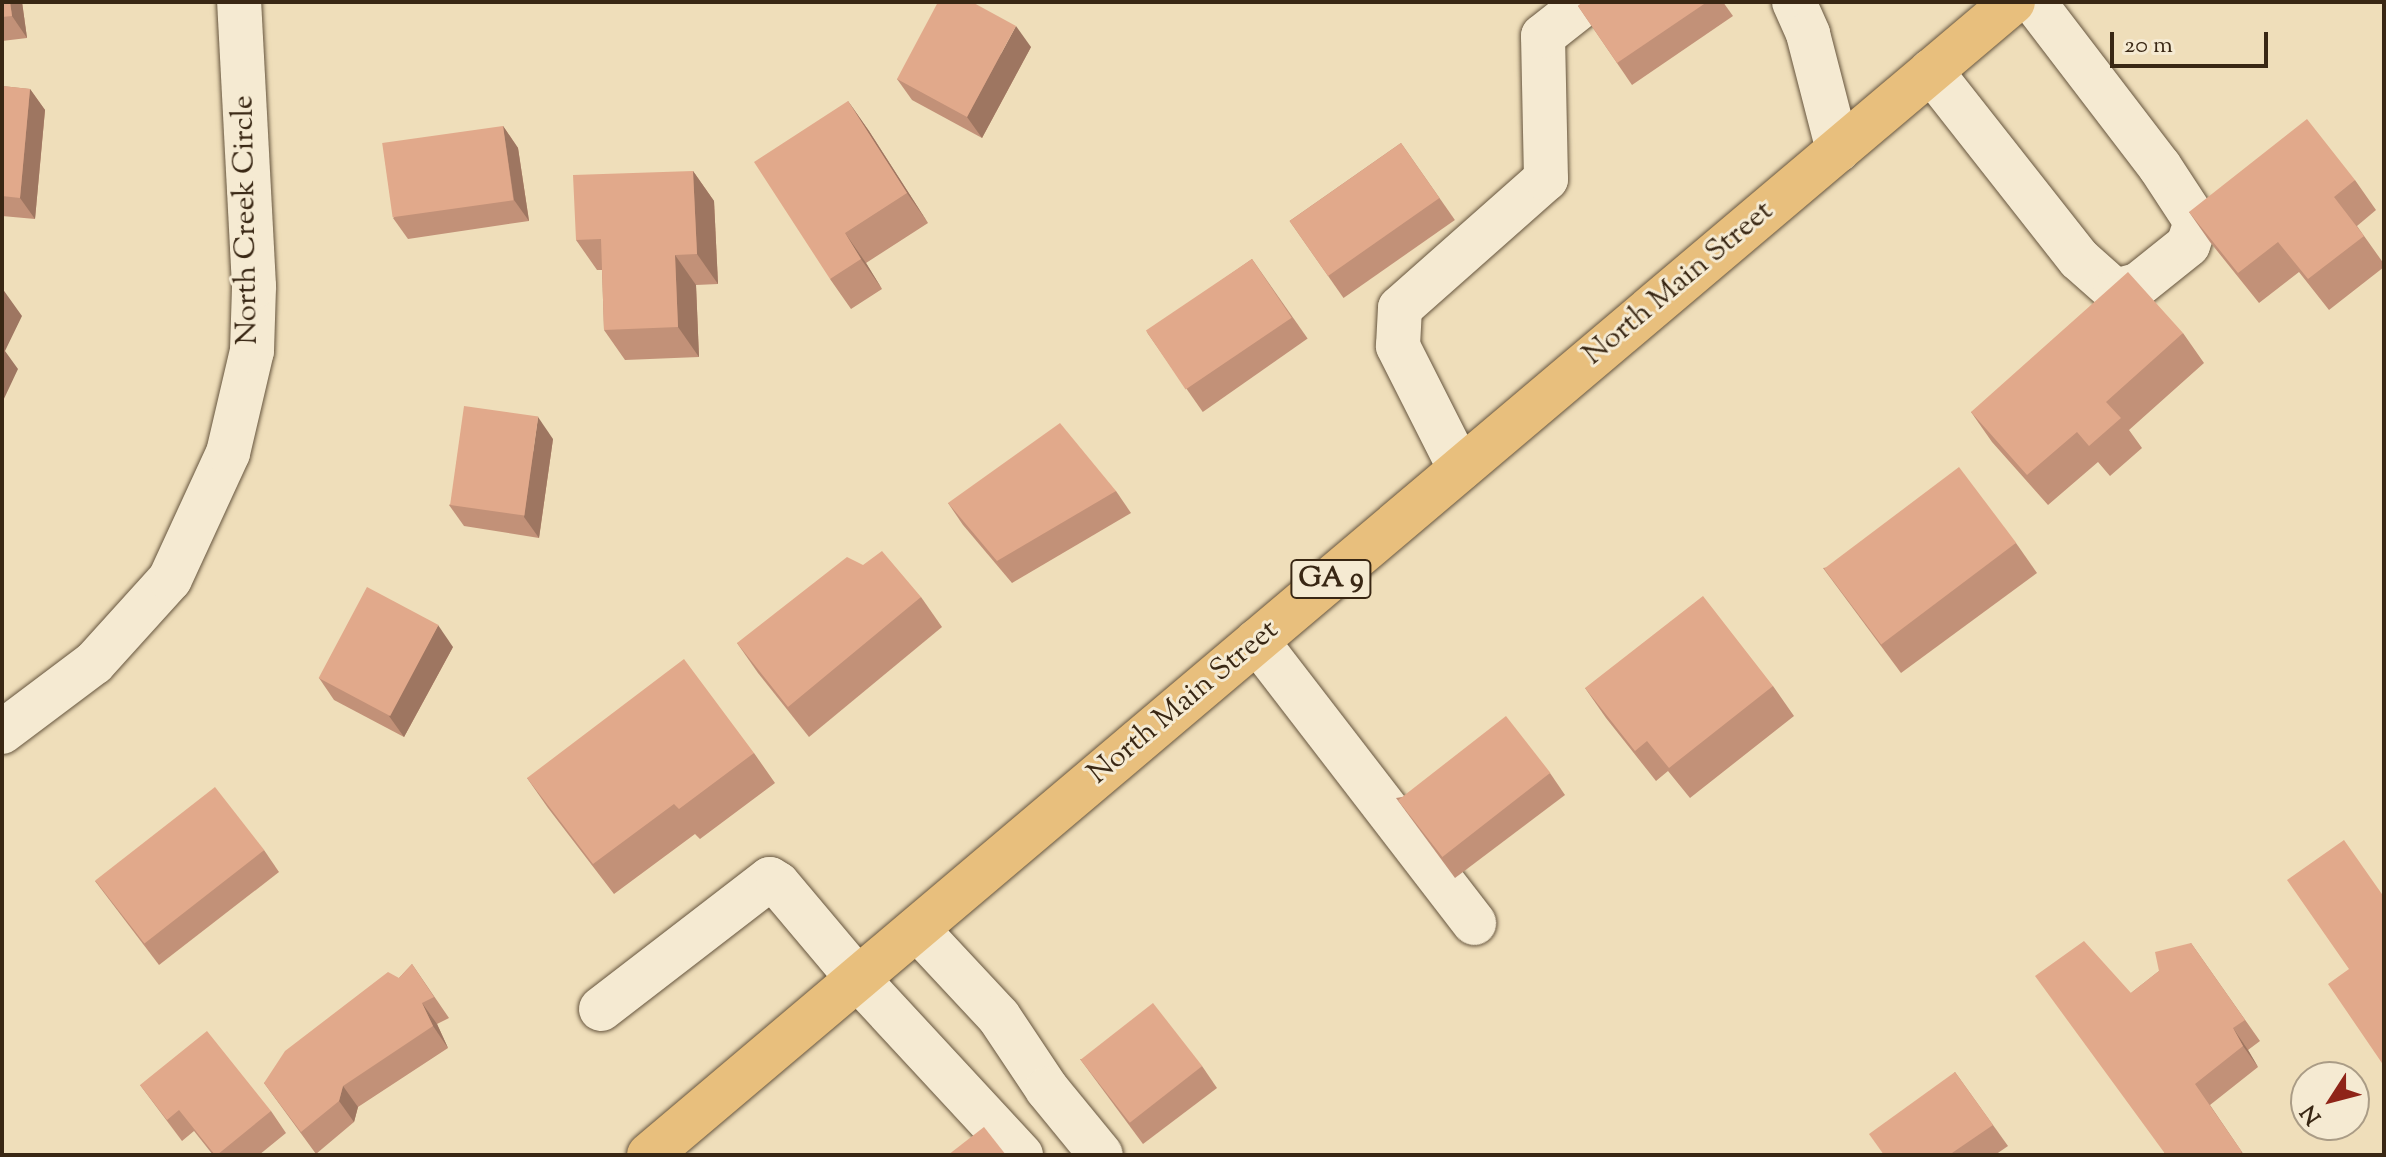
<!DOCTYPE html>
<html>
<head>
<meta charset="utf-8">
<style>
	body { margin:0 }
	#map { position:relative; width:2386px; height:1157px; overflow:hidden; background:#efdeba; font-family:"Sorts Mill Goudy",serif }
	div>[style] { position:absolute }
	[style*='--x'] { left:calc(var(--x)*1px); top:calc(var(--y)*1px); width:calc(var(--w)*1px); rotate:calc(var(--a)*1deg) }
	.roads { filter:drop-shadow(0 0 2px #66553e) drop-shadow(0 0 2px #66553e) }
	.minor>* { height:44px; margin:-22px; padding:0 22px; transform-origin:22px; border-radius:22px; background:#f5ead2 }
	.major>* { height:44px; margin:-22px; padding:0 22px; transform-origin:22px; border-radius:22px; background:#e8bf7d }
	.wall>* { inset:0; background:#c29178; transform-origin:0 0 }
	.shaded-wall>* { inset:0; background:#9e7661 }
	.building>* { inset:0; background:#e1a98b; transform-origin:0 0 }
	span { translate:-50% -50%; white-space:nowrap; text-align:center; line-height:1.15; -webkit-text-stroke:6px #f5ead2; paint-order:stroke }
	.shield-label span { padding:2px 6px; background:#f5ead2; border:2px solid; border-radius:6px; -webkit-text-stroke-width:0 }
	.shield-label { font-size:28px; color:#392714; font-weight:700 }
	.street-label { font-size:30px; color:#392714 }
	.frame { position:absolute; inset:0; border:4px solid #392714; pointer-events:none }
	.north { position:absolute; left:2290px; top:1061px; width:80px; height:80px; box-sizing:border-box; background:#f5ead2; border:2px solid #aa9c86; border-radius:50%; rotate:234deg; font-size:22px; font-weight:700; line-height:32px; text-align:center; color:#392714 }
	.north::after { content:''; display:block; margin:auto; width:28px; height:36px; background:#8f2418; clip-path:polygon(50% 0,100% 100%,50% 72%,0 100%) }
	.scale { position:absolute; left:2110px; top:32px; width:158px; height:36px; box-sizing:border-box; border:4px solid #392714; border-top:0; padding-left:10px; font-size:24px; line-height:28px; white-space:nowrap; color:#392714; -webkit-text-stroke:6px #f5ead2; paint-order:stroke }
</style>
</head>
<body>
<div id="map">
	<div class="roads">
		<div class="minor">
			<div style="--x:1794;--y:2;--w:35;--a:66"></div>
			<div style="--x:1808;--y:34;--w:120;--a:75.5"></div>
			<div style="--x:1931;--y:71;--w:239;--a:51.8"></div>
			<div style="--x:2079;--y:259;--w:48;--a:41.6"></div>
			<div style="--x:2115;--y:291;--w:24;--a:-15"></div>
			<div style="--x:2138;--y:285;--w:64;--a:-38.7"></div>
			<div style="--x:2188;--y:245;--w:24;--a:-71"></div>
			<div style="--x:2196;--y:222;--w:66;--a:-123.2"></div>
			<div style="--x:2160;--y:167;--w:208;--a:-127.4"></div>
			<div style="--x:1460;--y:469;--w:138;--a:-116.8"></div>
			<div style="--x:1398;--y:346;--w:38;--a:-87"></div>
			<div style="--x:1400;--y:308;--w:195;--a:-41.5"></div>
			<div style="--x:1546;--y:179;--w:143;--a:-91.2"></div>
			<div style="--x:1543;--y:36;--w:55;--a:-38.3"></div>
			<div style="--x:1257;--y:641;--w:356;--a:52.4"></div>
			<div style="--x:2;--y:732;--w:115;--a:-36.9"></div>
			<div style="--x:94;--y:663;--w:113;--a:-47.9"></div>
			<div style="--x:170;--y:579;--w:139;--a:-65.3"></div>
			<div style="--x:228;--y:453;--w:105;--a:-76.8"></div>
			<div style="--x:252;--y:351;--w:65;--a:-88.2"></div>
			<div style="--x:254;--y:286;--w:284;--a:-93"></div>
			<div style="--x:917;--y:929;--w:120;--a:47"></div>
			<div style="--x:999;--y:1017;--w:87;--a:56.3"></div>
			<div style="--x:1047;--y:1089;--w:85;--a:50.7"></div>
			<div style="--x:601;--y:1009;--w:213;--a:-37.6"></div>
			<div style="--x:770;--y:879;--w:9;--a:32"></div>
			<div style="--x:778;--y:884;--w:124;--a:49.9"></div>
			<div style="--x:858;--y:979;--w:240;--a:47.2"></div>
		</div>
		<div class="major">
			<div style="--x:649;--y:1155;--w:1786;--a:-40.21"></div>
		</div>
	</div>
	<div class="wall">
		<div style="clip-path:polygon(2px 2px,22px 2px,27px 38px,2px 41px)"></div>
		<div style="clip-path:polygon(1583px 2px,1723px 2px,1733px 16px,1632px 85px,1578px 6px)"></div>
		<div style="clip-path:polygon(1031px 47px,982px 138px,912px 100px,897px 79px)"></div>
		<div style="clip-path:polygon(2px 86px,30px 89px,45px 110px,35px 219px,2px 216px)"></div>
		<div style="clip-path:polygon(848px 101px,869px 131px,928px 223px,866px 263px,882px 289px,851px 309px,830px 279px)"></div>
		<div style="clip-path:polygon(503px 126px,518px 148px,529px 221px,408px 239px,393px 218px)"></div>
		<div style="left:1401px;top:143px;width:94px;height:136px;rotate:55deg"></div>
		<div style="clip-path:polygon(693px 171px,714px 201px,718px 284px,696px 285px,699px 357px,625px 360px,604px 330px,602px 270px,597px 270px,576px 240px)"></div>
		<div style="clip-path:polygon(2355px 180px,2376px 210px,2357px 226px,2384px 264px,2384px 267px,2329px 310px,2299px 272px,2259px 303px,2210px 242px,2189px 212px)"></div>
		<div style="left:1252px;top:259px;width:97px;height:128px;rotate:55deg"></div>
		<div style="clip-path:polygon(2183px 333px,2204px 363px,2129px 430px,2142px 448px,2110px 476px,2098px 462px,2048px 505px,1992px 442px,1971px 412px)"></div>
		<div style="clip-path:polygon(553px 439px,539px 538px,464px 526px,449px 505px)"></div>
		<div style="clip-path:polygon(1116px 491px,1131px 513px,1012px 583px,963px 525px,948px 503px)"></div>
		<div style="clip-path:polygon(2016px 543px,2037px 573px,1901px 673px,1823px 568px)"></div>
		<div style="clip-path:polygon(921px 597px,942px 627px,809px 737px,758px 673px,737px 643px)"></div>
		<div style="clip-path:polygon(453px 647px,404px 737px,334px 700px,319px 678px)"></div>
		<div style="clip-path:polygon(1773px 686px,1794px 716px,1690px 798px,1668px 771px,1656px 781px,1606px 718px,1585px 688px)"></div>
		<div style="clip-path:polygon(754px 753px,775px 783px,700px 839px,695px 834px,614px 894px,548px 808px,527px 778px)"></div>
		<div style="clip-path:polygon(1550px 773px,1565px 795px,1455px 878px,1396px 798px)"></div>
		<div style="clip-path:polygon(264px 850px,279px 872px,159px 965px,95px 881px)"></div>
		<div style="clip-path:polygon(2191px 943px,2260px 1041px,2248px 1050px,2258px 1067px,2210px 1105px,2244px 1155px,2165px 1155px,2131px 993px,2159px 971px)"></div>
		<div style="clip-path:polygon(412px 964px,449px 1018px,437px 1024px,448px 1048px,358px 1107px,354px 1122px,316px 1154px,264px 1083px,399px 978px)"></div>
		<div style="clip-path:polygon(1080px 1059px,1202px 1066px,1217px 1088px,1143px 1144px)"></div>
		<div style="clip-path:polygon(1955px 1072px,2008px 1146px,1995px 1155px,1884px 1155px)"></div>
		<div style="clip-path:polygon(140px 1085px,271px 1111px,286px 1133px,259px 1155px,213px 1155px,194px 1131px,182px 1141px)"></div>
	</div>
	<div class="shaded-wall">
		<div style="clip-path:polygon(10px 2px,22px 2px,27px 38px,12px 16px)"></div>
		<div style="clip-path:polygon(1016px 26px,1031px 47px,982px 138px,967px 117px)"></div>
		<div style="clip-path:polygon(30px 89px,45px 110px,35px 219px,20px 198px)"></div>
		<div style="clip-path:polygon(848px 101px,869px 131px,928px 223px,907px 193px)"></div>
		<div style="clip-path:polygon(503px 126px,518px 148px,529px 221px,514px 200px)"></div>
		<div style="clip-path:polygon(693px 171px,714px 201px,718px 284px,697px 254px)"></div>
		<div style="clip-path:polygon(845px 233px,866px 263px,882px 289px,861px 259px)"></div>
		<div style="clip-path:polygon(675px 255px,696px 285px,699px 357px,678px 327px)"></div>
		<div style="clip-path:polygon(2px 288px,22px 316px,5px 351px,18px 369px,2px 403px)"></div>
		<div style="clip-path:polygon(538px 417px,553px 439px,539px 538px,524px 517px)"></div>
		<div style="clip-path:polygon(438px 625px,453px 647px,404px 737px,389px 716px)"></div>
		<div style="clip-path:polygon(422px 1003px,437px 1024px,448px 1048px,433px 1026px)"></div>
		<div style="clip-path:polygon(2233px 1028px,2248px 1050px,2258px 1067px,2243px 1046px)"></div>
		<div style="clip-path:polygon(343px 1086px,358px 1107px,354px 1122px,339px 1101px)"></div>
	</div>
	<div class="building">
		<div style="clip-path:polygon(2px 2px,10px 2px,12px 16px,2px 17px)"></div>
		<div style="clip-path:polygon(938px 2px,972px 2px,1016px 26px,967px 117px,897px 79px)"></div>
		<div style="clip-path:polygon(1583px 2px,1707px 2px,1617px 63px,1578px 6px)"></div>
		<div style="clip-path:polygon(2px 86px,30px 89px,20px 198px,2px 196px)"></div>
		<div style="clip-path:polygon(848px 101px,907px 193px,845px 233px,861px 259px,830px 279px,754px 162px)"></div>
		<div style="clip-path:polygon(2307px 119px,2355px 180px,2334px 197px,2364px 236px,2308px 279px,2278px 242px,2238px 273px,2189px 212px)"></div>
		<div style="left:503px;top:126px;width:75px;height:122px;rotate:82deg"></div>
		<div style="left:1401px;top:143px;width:67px;height:136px;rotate:55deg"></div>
		<div style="clip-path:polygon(693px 171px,697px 254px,675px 255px,678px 327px,604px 330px,601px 239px,576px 240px,573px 175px)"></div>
		<div style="left:1252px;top:259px;width:71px;height:128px;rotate:56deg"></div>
		<div style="clip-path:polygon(2128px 272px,2183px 333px,2106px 402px,2121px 418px,2089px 446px,2077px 432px,2027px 475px,1971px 412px)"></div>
		<div style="left:464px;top:406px;width:75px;height:100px;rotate:8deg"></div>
		<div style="clip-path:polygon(1060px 423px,1116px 491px,997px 561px,948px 503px)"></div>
		<div style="left:1959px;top:467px;width:95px;height:169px;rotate:53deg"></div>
		<div style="clip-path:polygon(882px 551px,921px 597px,788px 707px,737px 643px,847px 557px,863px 565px)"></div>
		<div style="left:367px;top:587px;width:81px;height:103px;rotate:28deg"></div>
		<div style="clip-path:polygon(1703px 596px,1773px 686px,1669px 768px,1647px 741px,1635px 751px,1585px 688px)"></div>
		<div style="clip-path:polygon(684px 659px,754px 753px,679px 809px,674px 804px,593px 864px,527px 778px)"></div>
		<div style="left:1506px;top:716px;width:72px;height:137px;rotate:52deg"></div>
		<div style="left:215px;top:787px;width:80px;height:152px;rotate:52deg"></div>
		<div style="clip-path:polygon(2344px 840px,2384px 897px,2384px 1066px,2328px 984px,2349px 969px,2287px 880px)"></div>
		<div style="clip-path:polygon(2084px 941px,2131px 993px,2159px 971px,2155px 952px,2191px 943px,2245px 1020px,2233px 1028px,2243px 1046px,2195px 1084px,2242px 1152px,2238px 1155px,2166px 1155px,2035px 976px)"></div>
		<div style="clip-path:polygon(412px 964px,434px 997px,422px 1003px,433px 1026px,343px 1086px,339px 1101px,301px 1132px,264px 1083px,285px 1051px,388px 972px,399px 978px)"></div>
		<div style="left:1153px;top:1003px;width:80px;height:92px;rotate:52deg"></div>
		<div style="clip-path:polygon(207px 1031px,271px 1111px,217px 1155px,215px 1155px,179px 1110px,167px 1120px,140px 1085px)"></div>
		<div style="clip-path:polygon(1955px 1072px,1993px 1125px,1949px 1155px,1884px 1155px,1869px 1134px)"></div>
		<div style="clip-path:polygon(984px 1127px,1006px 1155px,948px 1155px)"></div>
	</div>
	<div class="shield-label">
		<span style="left:1331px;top:579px">GA 9</span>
	</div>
	<div class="street-label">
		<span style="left:247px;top:220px;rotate:-91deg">North Creek Circle</span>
		<span style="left:1679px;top:284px;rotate:-40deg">North Main Street</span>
		<span style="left:1184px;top:703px;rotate:-40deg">North Main Street</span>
	</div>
	<div class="frame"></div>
	<div class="north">N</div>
	<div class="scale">20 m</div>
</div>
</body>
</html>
